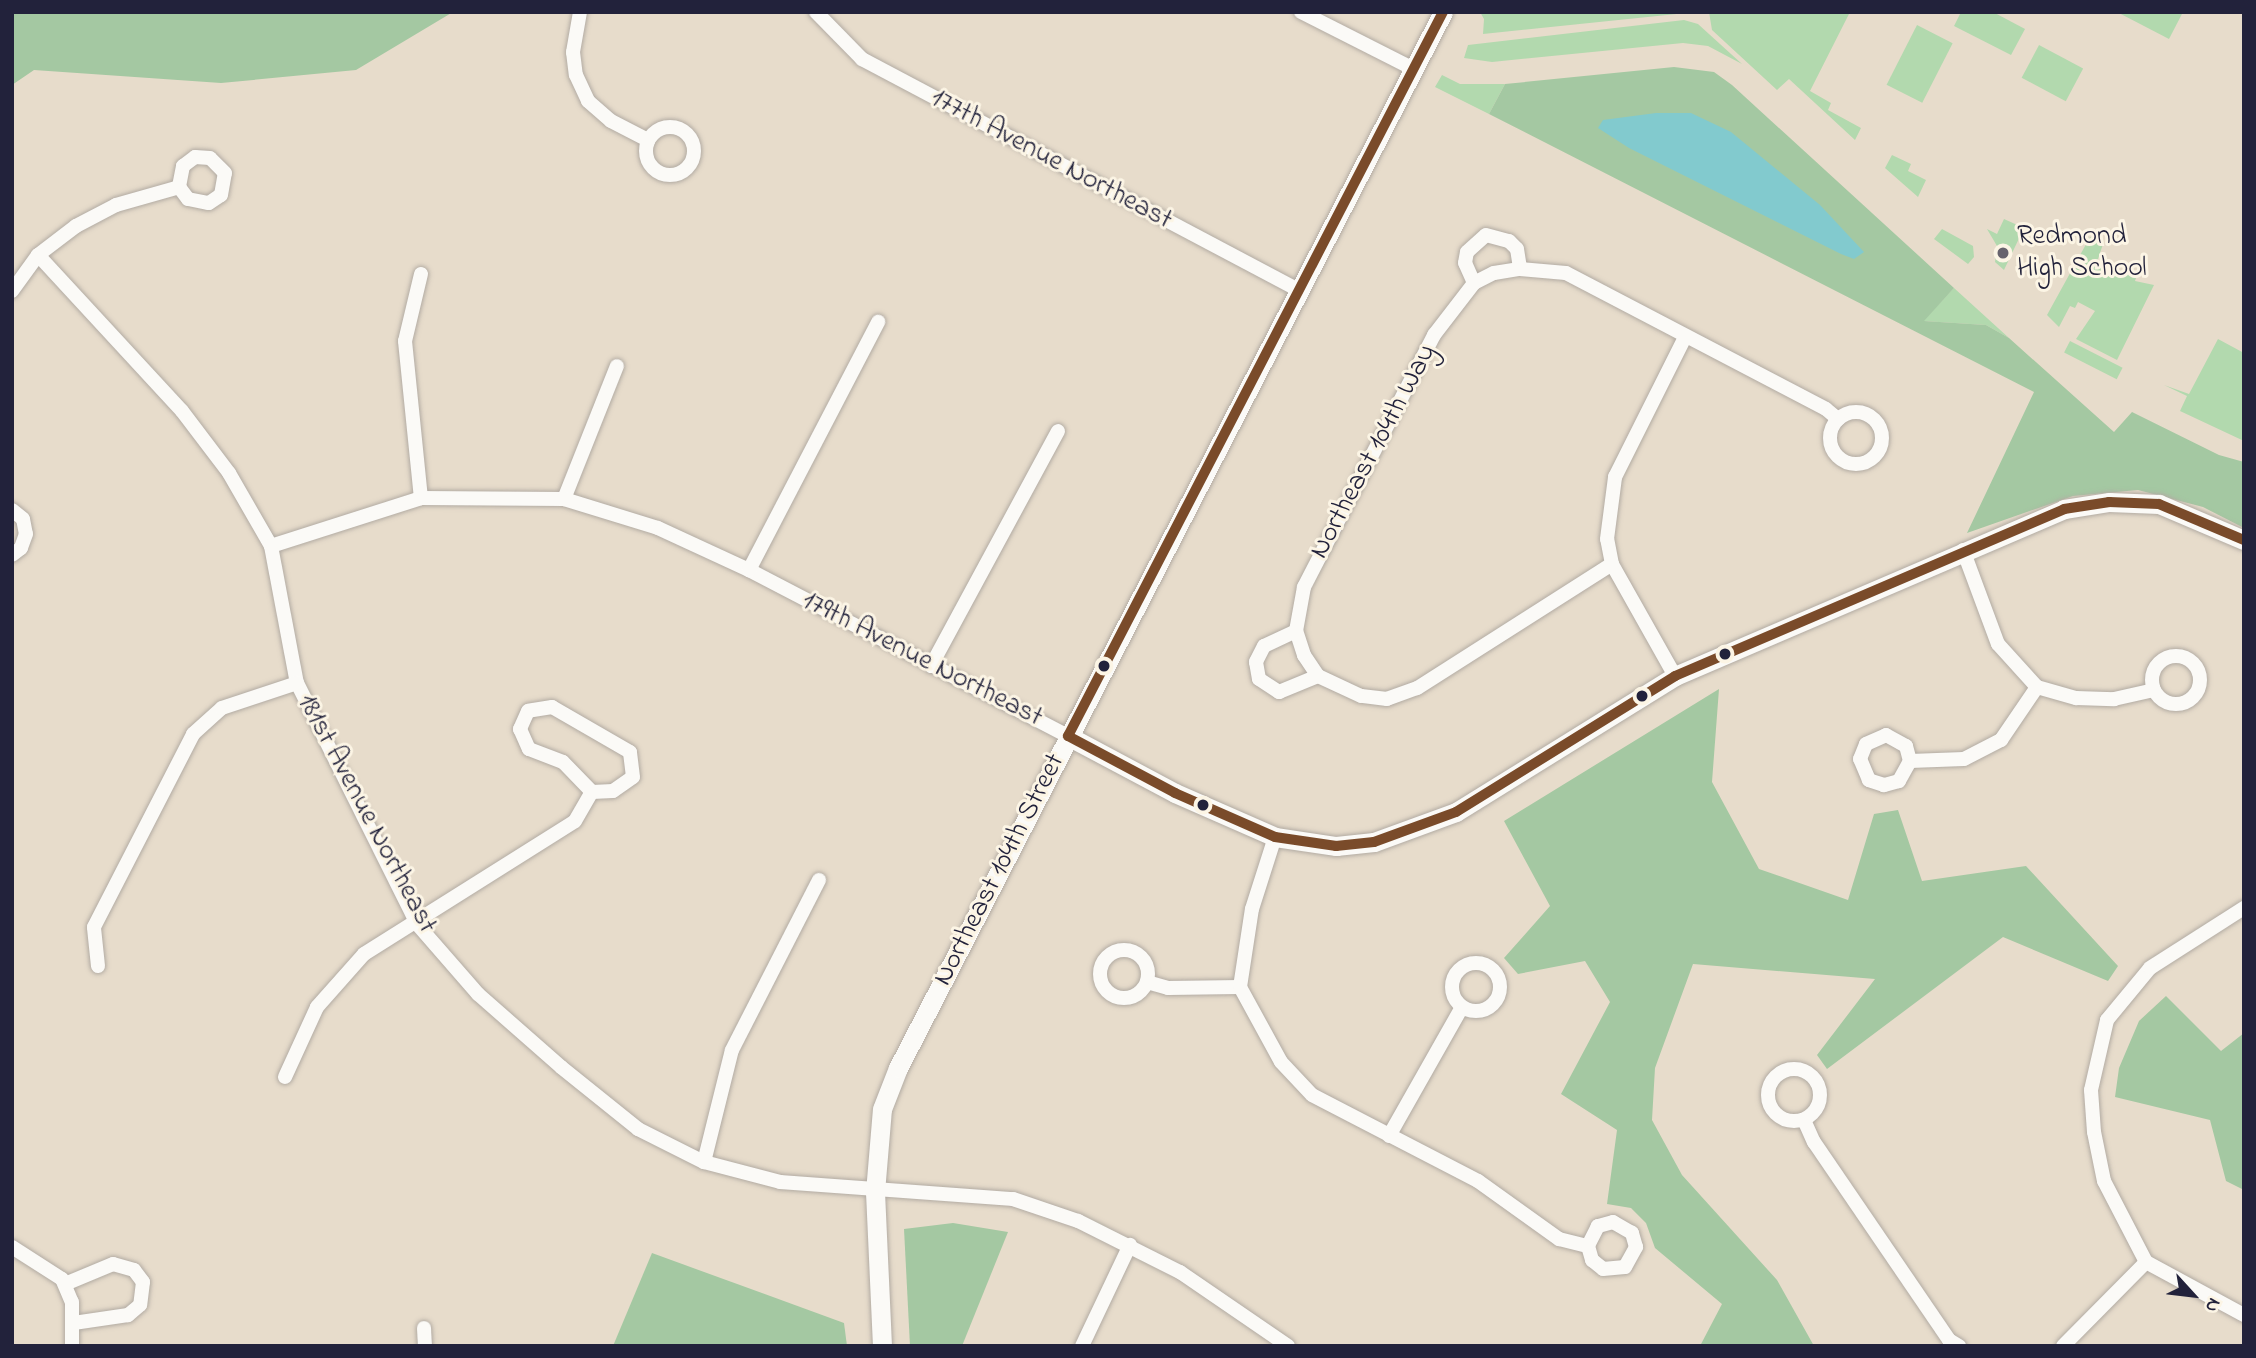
<!DOCTYPE html>
<html>
<head>
<meta charset="utf-8">
<style>
	body { margin:0 }
	#map { position:relative; width:2256px; height:1358px; overflow:hidden; background:#e7dccb; font-family:"Indie Flower",sans-serif }
	div>[style] { position:absolute }
	[style*='--x'] { left:calc(var(--x)*1px); top:calc(var(--y)*1px); width:calc(var(--w)*1px); rotate:calc(var(--a)*1deg) }
	.green>* { inset:0; background:#b2d9ae; transform-origin:0 0 }
	.forest>* { inset:0; background:#a4c8a2 }
	.water>* { inset:0; background:#82cace }
	.roads { filter:drop-shadow(0 0 2px #b2aba3) drop-shadow(0 0 2px #b2aba3) }
	.street>* { height:14px; margin:-7px; padding:0 7px; transform-origin:7px; border-radius:7px; background:#fbfaf7 }
	.street>.ring { margin:-7px; padding:0; box-sizing:content-box; background:none; border:14px solid #fbfaf7; border-radius:50% }
	.secondary>* { height:19px; margin:-9.5px; padding:0 9.5px; transform-origin:9.5px; border-radius:9.5px; background:#fbfaf7 }
	.bus-1>* { height:10px; margin:-5px; padding:0 5px; transform-origin:5px; border-radius:5px; background:#7a4b2a }
	.dots>* { width:19px; height:19px; translate:-50% -50%; box-sizing:border-box; border:4px solid #fcf5e5; border-radius:50% }
	span { translate:-50% -50%; white-space:nowrap; text-align:center; line-height:1.15; -webkit-text-stroke:6px #fcf5e5; paint-order:stroke }
	.street-label { font-size:28px; color:#22223b }
	.poi-label { font-size:28px; color:#22223b }
	.left { translate:0 -50%; text-align:left }
	.frame { position:absolute; inset:0; border:14px solid #22223b; pointer-events:none }
	.north { position:absolute; left:2158px; top:1260px; width:70px; height:70px; -webkit-text-stroke:5px #fcf5e5; paint-order:stroke; rotate:117deg; font-size:19px; font-weight:700; line-height:28px; text-align:center; color:#22223b }
	.north::after { content:''; display:block; margin:auto; width:24px; height:32px; background:#22223b; clip-path:polygon(50% 0,100% 100%,50% 72%,0 100%) }
</style>
</head>
<body>
<div id="map">
	<div class="green">
		<div style="clip-path:polygon(1480px 12px,1696px 12px,1483px 34px,1484px 19px)"></div>
		<div style="clip-path:polygon(1709px 12px,1850px 12px,1810px 91px,1831px 103px,1828px 110px,1861px 128px,1855px 140px,1789px 79px,1777px 90px,1712px 30px)"></div>
		<div style="clip-path:polygon(1961px 12px,1993px 12px,2025px 29px,2011px 55px,1954px 26px)"></div>
		<div style="clip-path:polygon(2117px 12px,2183px 12px,2169px 39px)"></div>
		<div style="clip-path:polygon(1684px 20px,1698px 24px,1742px 64px,1708px 46px,1683px 43px,1492px 62px,1464px 58px,1468px 45px)"></div>
		<div style="left:1917px;top:25px;width:40px;height:67px;rotate:27deg"></div>
		<div style="left:2039px;top:45px;width:50px;height:37px;rotate:28deg"></div>
		<div style="clip-path:polygon(1442px 75px,1460px 84px,1505px 84px,1489px 114px,1435px 87px)"></div>
		<div style="clip-path:polygon(1892px 155px,1911px 164px,1908px 171px,1926px 180px,1918px 197px,1885px 168px)"></div>
		<div style="clip-path:polygon(2004px 219px,2024px 228px,2004px 270px,1995px 262px,1997px 246px,1987px 229px,1997px 234px)"></div>
		<div style="clip-path:polygon(1942px 229px,1973px 246px,1974px 257px,1968px 264px,1934px 239px)"></div>
		<div style="clip-path:polygon(2090px 237px,2103px 244px,2097px 262px,2109px 266px,2108px 272px,2117px 275px,2119px 270px,2137px 275px,2135px 281px,2154px 285px,2117px 360px,2076px 339px,2095px 311px,2078px 302px,2075px 308px,2070px 306px,2059px 327px,2047px 315px)"></div>
		<div style="clip-path:polygon(1954px 288px,2009px 338px,1986px 325px,1923px 321px)"></div>
		<div style="clip-path:polygon(2218px 339px,2244px 353px,2244px 441px,2180px 411px,2187px 396px,2164px 385px,2189px 394px)"></div>
		<div style="left:2070px;top:341px;width:59px;height:13px;rotate:27deg"></div>
	</div>
	<div class="forest">
		<div style="clip-path:polygon(12px 12px,453px 12px,356px 70px,221px 83px,34px 70px,12px 85px)"></div>
		<div style="clip-path:polygon(1674px 67px,1714px 72px,1732px 85px,1954px 288px,1924px 321px,1986px 325px,2009px 338px,2114px 432px,2132px 412px,2219px 455px,2244px 462px,2244px 528px,2203px 507px,2138px 490px,2073px 496px,1967px 533px,2034px 392px,1489px 114px,1505px 84px)"></div>
		<div style="clip-path:polygon(1719px 689px,1712px 782px,1759px 869px,1848px 900px,1874px 814px,1898px 810px,1922px 881px,2026px 866px,2118px 966px,2108px 981px,2003px 937px,1827px 1069px,1817px 1055px,1875px 979px,1693px 964px,1655px 1068px,1652px 1120px,1682px 1175px,1777px 1280px,1814px 1346px,1700px 1346px,1722px 1304px,1655px 1248px,1646px 1223px,1631px 1208px,1607px 1204px,1617px 1130px,1561px 1094px,1610px 1002px,1585px 961px,1518px 974px,1504px 958px,1550px 906px,1504px 821px)"></div>
		<div style="clip-path:polygon(2166px 996px,2221px 1051px,2244px 1033px,2244px 1190px,2226px 1181px,2210px 1120px,2115px 1097px,2119px 1068px,2139px 1021px)"></div>
		<div style="clip-path:polygon(953px 1223px,1008px 1232px,962px 1346px,910px 1346px,904px 1229px)"></div>
		<div style="clip-path:polygon(652px 1253px,844px 1323px,847px 1346px,613px 1346px)"></div>
	</div>
	<div class="water">
		<div style="clip-path:polygon(1656px 113px,1691px 113px,1731px 132px,1820px 205px,1864px 252px,1854px 259px,1841px 254px,1629px 148px,1598px 128px,1603px 120px)"></div>
	</div>
	<div class="roads">
		<div class="street">
			<div style="--x:580;--y:12;--w:41;--a:99.9"></div>
			<div style="--x:573;--y:52;--w:23;--a:83"></div>
			<div style="--x:576;--y:75;--w:29;--a:65"></div>
			<div style="--x:588;--y:101;--w:30;--a:41"></div>
			<div style="--x:611;--y:121;--w:42;--a:27.2"></div>
			<div style="--x:816;--y:12;--w:66;--a:45.6"></div>
			<div style="--x:862;--y:59;--w:494;--a:27.9"></div>
			<div style="--x:1301;--y:12;--w:127;--a:26.8"></div>
			<div class="ring" style="left:646px;top:127px;width:34px;height:34px"></div>
			<div style="--x:38;--y:255;--w:212;--a:47.3"></div>
			<div style="--x:182;--y:411;--w:78;--a:52.8"></div>
			<div style="--x:229;--y:473;--w:84;--a:60.1"></div>
			<div style="--x:271;--y:546;--w:139;--a:79.3"></div>
			<div style="--x:297;--y:683;--w:269;--a:63.5"></div>
			<div style="--x:417;--y:924;--w:93;--a:48.9"></div>
			<div style="--x:478;--y:994;--w:111;--a:41.3"></div>
			<div style="--x:561;--y:1067;--w:99;--a:38.8"></div>
			<div style="--x:638;--y:1129;--w:74;--a:26.6"></div>
			<div style="--x:704;--y:1162;--w:79;--a:14.7"></div>
			<div style="--x:780;--y:1182;--w:234;--a:4.2"></div>
			<div style="--x:1013;--y:1199;--w:69;--a:18.7"></div>
			<div style="--x:1078;--y:1221;--w:114;--a:26.6"></div>
			<div style="--x:1180;--y:1272;--w:131;--a:34.4"></div>
			<div style="--x:421;--y:274;--w:69;--a:103.4"></div>
			<div style="--x:405;--y:341;--w:158;--a:84.2"></div>
			<div style="--x:1474;--y:283;--w:22;--a:-114"></div>
			<div style="--x:1465;--y:263;--w:11;--a:-80"></div>
			<div style="--x:1467;--y:252;--w:25;--a:-42"></div>
			<div style="--x:1486;--y:235;--w:24;--a:15"></div>
			<div style="--x:1509;--y:241;--w:11;--a:45"></div>
			<div style="--x:1517;--y:249;--w:20;--a:81"></div>
			<div style="--x:12;--y:291;--w:44;--a:-54.2"></div>
			<div style="--x:38;--y:255;--w:48;--a:-37.3"></div>
			<div style="--x:76;--y:226;--w:45;--a:-27.7"></div>
			<div style="--x:116;--y:205;--w:66;--a:-15.9"></div>
			<div style="--x:179;--y:187;--w:15;--a:53"></div>
			<div style="--x:188;--y:199;--w:21;--a:11"></div>
			<div style="--x:209;--y:203;--w:14;--a:-34"></div>
			<div style="--x:221;--y:195;--w:22;--a:-80"></div>
			<div style="--x:225;--y:173;--w:21;--a:-135"></div>
			<div style="--x:210;--y:158;--w:15;--a:-176"></div>
			<div style="--x:195;--y:157;--w:15;--a:143"></div>
			<div style="--x:183;--y:166;--w:21;--a:101"></div>
			<div class="ring" style="left:1830px;top:412px;width:38px;height:38px"></div>
			<div style="--x:564;--y:499;--w:143;--a:-68.3"></div>
			<div style="--x:12;--y:510;--w:14;--a:39"></div>
			<div style="--x:23;--y:519;--w:15;--a:79"></div>
			<div style="--x:26;--y:534;--w:15;--a:110"></div>
			<div style="--x:21;--y:548;--w:11;--a:142"></div>
			<div style="--x:271;--y:546;--w:157;--a:-17.7"></div>
			<div style="--x:421;--y:498;--w:143;--a:0.4"></div>
			<div style="--x:564;--y:499;--w:98;--a:17.1"></div>
			<div style="--x:658;--y:528;--w:100;--a:24.8"></div>
			<div style="--x:749;--y:570;--w:360;--a:27.5"></div>
			<div style="--x:1963;--y:550;--w:100;--a:69.6"></div>
			<div style="--x:1998;--y:644;--w:58;--a:47.8"></div>
			<div style="--x:2037;--y:687;--w:41;--a:15.8"></div>
			<div style="--x:2076;--y:698;--w:38;--a:2"></div>
			<div style="--x:2114;--y:699;--w:41;--a:-12.7"></div>
			<div style="--x:1612;--y:564;--w:231;--a:147.5"></div>
			<div style="--x:1417;--y:688;--w:32;--a:160"></div>
			<div style="--x:1387;--y:699;--w:26;--a:-173"></div>
			<div style="--x:1361;--y:696;--w:47;--a:-155.1"></div>
			<div style="--x:1318;--y:676;--w:25;--a:-124"></div>
			<div style="--x:1304;--y:655;--w:25;--a:-108"></div>
			<div style="--x:1296;--y:631;--w:45;--a:-79.7"></div>
			<div style="--x:1304;--y:587;--w:284;--a:-62.7"></div>
			<div style="--x:1434;--y:335;--w:66;--a:-52.4"></div>
			<div style="--x:1474;--y:283;--w:22;--a:-27"></div>
			<div style="--x:1494;--y:273;--w:26;--a:-9"></div>
			<div style="--x:1520;--y:269;--w:46;--a:5"></div>
			<div style="--x:1566;--y:273;--w:293;--a:27.6"></div>
			<div style="--x:1826;--y:409;--w:16;--a:40"></div>
			<div style="--x:749;--y:570;--w:280;--a:-62.5"></div>
			<div style="--x:1296;--y:631;--w:35;--a:155"></div>
			<div style="--x:1264;--y:646;--w:18;--a:117"></div>
			<div style="--x:1256;--y:662;--w:17;--a:80"></div>
			<div style="--x:1259;--y:679;--w:24;--a:33"></div>
			<div style="--x:1279;--y:692;--w:42;--a:-22.3"></div>
			<div class="ring" style="left:2152px;top:656px;width:34px;height:34px"></div>
			<div style="--x:931;--y:666;--w:267;--a:-61.6"></div>
			<div style="--x:1675;--y:676;--w:129;--a:-119.4"></div>
			<div style="--x:1612;--y:564;--w:25;--a:-101"></div>
			<div style="--x:1607;--y:539;--w:63;--a:-82.6"></div>
			<div style="--x:1615;--y:477;--w:157;--a:-63.4"></div>
			<div style="--x:1910;--y:761;--w:23;--a:119"></div>
			<div style="--x:1899;--y:781;--w:16;--a:165"></div>
			<div style="--x:1884;--y:785;--w:16;--a:-162"></div>
			<div style="--x:1869;--y:780;--w:23;--a:-113"></div>
			<div style="--x:1860;--y:759;--w:16;--a:-68"></div>
			<div style="--x:1866;--y:744;--w:22;--a:-24"></div>
			<div style="--x:1886;--y:735;--w:23;--a:29"></div>
			<div style="--x:1906;--y:746;--w:16;--a:75"></div>
			<div style="--x:1910;--y:761;--w:54;--a:-2.1"></div>
			<div style="--x:1964;--y:759;--w:42;--a:-27.2"></div>
			<div style="--x:2001;--y:740;--w:64;--a:-55.8"></div>
			<div class="ring" style="left:1100px;top:950px;width:34px;height:34px"></div>
			<div class="ring" style="left:1452px;top:963px;width:34px;height:34px"></div>
			<div style="--x:98;--y:966;--w:39;--a:-96"></div>
			<div style="--x:94;--y:927;--w:217;--a:-62.8"></div>
			<div style="--x:193;--y:734;--w:39;--a:-42"></div>
			<div style="--x:222;--y:708;--w:79;--a:-18.4"></div>
			<div style="--x:1147;--y:982;--w:22;--a:16"></div>
			<div style="--x:1168;--y:988;--w:72;--a:-0.8"></div>
			<div style="--x:1240;--y:987;--w:85;--a:61.3"></div>
			<div style="--x:1281;--y:1062;--w:45;--a:46.8"></div>
			<div style="--x:1312;--y:1095;--w:187;--a:27.4"></div>
			<div style="--x:1478;--y:1181;--w:100;--a:35.6"></div>
			<div style="--x:1559;--y:1239;--w:30;--a:14"></div>
			<div style="--x:1588;--y:1246;--w:15;--a:74"></div>
			<div style="--x:1592;--y:1260;--w:14;--a:39"></div>
			<div style="--x:1603;--y:1269;--w:22;--a:-5"></div>
			<div style="--x:1625;--y:1267;--w:23;--a:-61"></div>
			<div style="--x:1636;--y:1247;--w:15;--a:-106"></div>
			<div style="--x:1632;--y:1233;--w:22;--a:-150"></div>
			<div style="--x:1613;--y:1222;--w:16;--a:165"></div>
			<div style="--x:1598;--y:1226;--w:22;--a:117"></div>
			<div style="--x:1240;--y:987;--w:79;--a:-81.3"></div>
			<div style="--x:1252;--y:909;--w:76;--a:-72.3"></div>
			<div class="ring" style="left:1768px;top:1069px;width:38px;height:38px"></div>
			<div style="--x:285;--y:1077;--w:77;--a:-65.4"></div>
			<div style="--x:317;--y:1007;--w:71;--a:-48.4"></div>
			<div style="--x:364;--y:954;--w:249;--a:-32.2"></div>
			<div style="--x:575;--y:821;--w:34;--a:-60"></div>
			<div style="--x:592;--y:792;--w:21;--a:-3"></div>
			<div style="--x:613;--y:791;--w:24;--a:-35"></div>
			<div style="--x:633;--y:777;--w:25;--a:-97"></div>
			<div style="--x:630;--y:752;--w:90;--a:-150"></div>
			<div style="--x:552;--y:707;--w:24;--a:171"></div>
			<div style="--x:528;--y:711;--w:20;--a:114"></div>
			<div style="--x:520;--y:729;--w:22;--a:66"></div>
			<div style="--x:529;--y:749;--w:36;--a:21"></div>
			<div style="--x:563;--y:762;--w:42;--a:46"></div>
			<div style="--x:1804;--y:1120;--w:24;--a:66"></div>
			<div style="--x:1814;--y:1142;--w:240;--a:55.7"></div>
			<div style="--x:1949;--y:1340;--w:12;--a:31"></div>
			<div style="--x:1389;--y:1136;--w:148;--a:-60.5"></div>
			<div style="--x:704;--y:1162;--w:115;--a:-76"></div>
			<div style="--x:732;--y:1050;--w:191;--a:-62.9"></div>
			<div style="--x:12;--y:1247;--w:59;--a:32.6"></div>
			<div style="--x:62;--y:1279;--w:25;--a:67"></div>
			<div style="--x:72;--y:1302;--w:44;--a:90"></div>
			<div style="--x:2146;--y:1262;--w:111;--a:28.4"></div>
			<div style="--x:65;--y:1284;--w:52;--a:-22.6"></div>
			<div style="--x:113;--y:1264;--w:22;--a:16"></div>
			<div style="--x:134;--y:1270;--w:15;--a:53"></div>
			<div style="--x:143;--y:1282;--w:23;--a:97"></div>
			<div style="--x:140;--y:1305;--w:16;--a:140"></div>
			<div style="--x:128;--y:1315;--w:55;--a:171.6"></div>
			<div style="--x:424;--y:1328;--w:18;--a:87"></div>
			<div style="--x:1082;--y:1346;--w:112;--a:-64.6"></div>
			<div style="--x:2063;--y:1346;--w:118;--a:-45.3"></div>
			<div style="--x:2146;--y:1262;--w:91;--a:-117.4"></div>
			<div style="--x:2104;--y:1181;--w:50;--a:-101.5"></div>
			<div style="--x:2094;--y:1132;--w:42;--a:-94.1"></div>
			<div style="--x:2091;--y:1090;--w:72;--a:-77.1"></div>
			<div style="--x:2107;--y:1020;--w:67;--a:-50.4"></div>
			<div style="--x:2150;--y:968;--w:112;--a:-32.6"></div>
		</div>
		<div class="secondary">
			<div style="--x:1068;--y:736;--w:121;--a:28"></div>
			<div style="--x:1175;--y:793;--w:109;--a:23.7"></div>
			<div style="--x:1275;--y:837;--w:62;--a:8.4"></div>
			<div style="--x:1336;--y:846;--w:38;--a:-6"></div>
			<div style="--x:1374;--y:842;--w:87;--a:-20.1"></div>
			<div style="--x:1456;--y:812;--w:258;--a:-31.8"></div>
			<div style="--x:1675;--y:676;--w:423;--a:-23.2"></div>
			<div style="--x:2064;--y:509;--w:46;--a:-8.8"></div>
			<div style="--x:2109;--y:502;--w:50;--a:2.3"></div>
			<div style="--x:2159;--y:504;--w:92;--a:23"></div>
			<div style="--x:882;--y:1346;--w:154;--a:-92.6"></div>
			<div style="--x:875;--y:1192;--w:83;--a:-85.2"></div>
			<div style="--x:882;--y:1109;--w:44;--a:-68.7"></div>
			<div style="--x:898;--y:1068;--w:1188;--a:-62.7"></div>
		</div>
	</div>
	<div class="bus-1">
		<div style="--x:1068;--y:736;--w:121;--a:28"></div>
		<div style="--x:1175;--y:793;--w:109;--a:23.7"></div>
		<div style="--x:1275;--y:837;--w:62;--a:8.4"></div>
		<div style="--x:1336;--y:846;--w:38;--a:-6"></div>
		<div style="--x:1374;--y:842;--w:87;--a:-20.1"></div>
		<div style="--x:1456;--y:812;--w:258;--a:-31.8"></div>
		<div style="--x:1675;--y:676;--w:423;--a:-23.2"></div>
		<div style="--x:2064;--y:509;--w:46;--a:-8.8"></div>
		<div style="--x:2109;--y:502;--w:50;--a:2.3"></div>
		<div style="--x:2159;--y:504;--w:92;--a:23"></div>
		<div style="--x:1068;--y:736;--w:815;--a:-62.62"></div>
	</div>
	<div class="dots">
		<div style="left:2003px;top:253px;background:#67636d"></div>
		<div style="left:1725px;top:654px;background:#22223b"></div>
		<div style="left:1104px;top:666px;background:#22223b"></div>
		<div style="left:1642px;top:696px;background:#22223b"></div>
		<div style="left:1203px;top:805px;background:#22223b"></div>
	</div>
	<div class="street-label">
		<span style="left:1051px;top:160px;rotate:28deg">177th Avenue Northeast</span>
		<span style="left:1374px;top:452px;rotate:-62deg">Northeast 104th Way</span>
		<span style="left:922px;top:660px;rotate:27deg">179th Avenue Northeast</span>
		<span style="left:366px;top:814px;rotate:62deg">181st Avenue Northeast</span>
		<span style="left:1000px;top:870px;rotate:-63deg">Northeast 104th Street</span>
	</div>
	<div class="poi-label">
		<span class="left" style="left:2017px;top:253px">Redmond<br>High School</span>
	</div>
	<div class="frame"></div>
	<div class="north">N</div>
</div>
</body>
</html>
